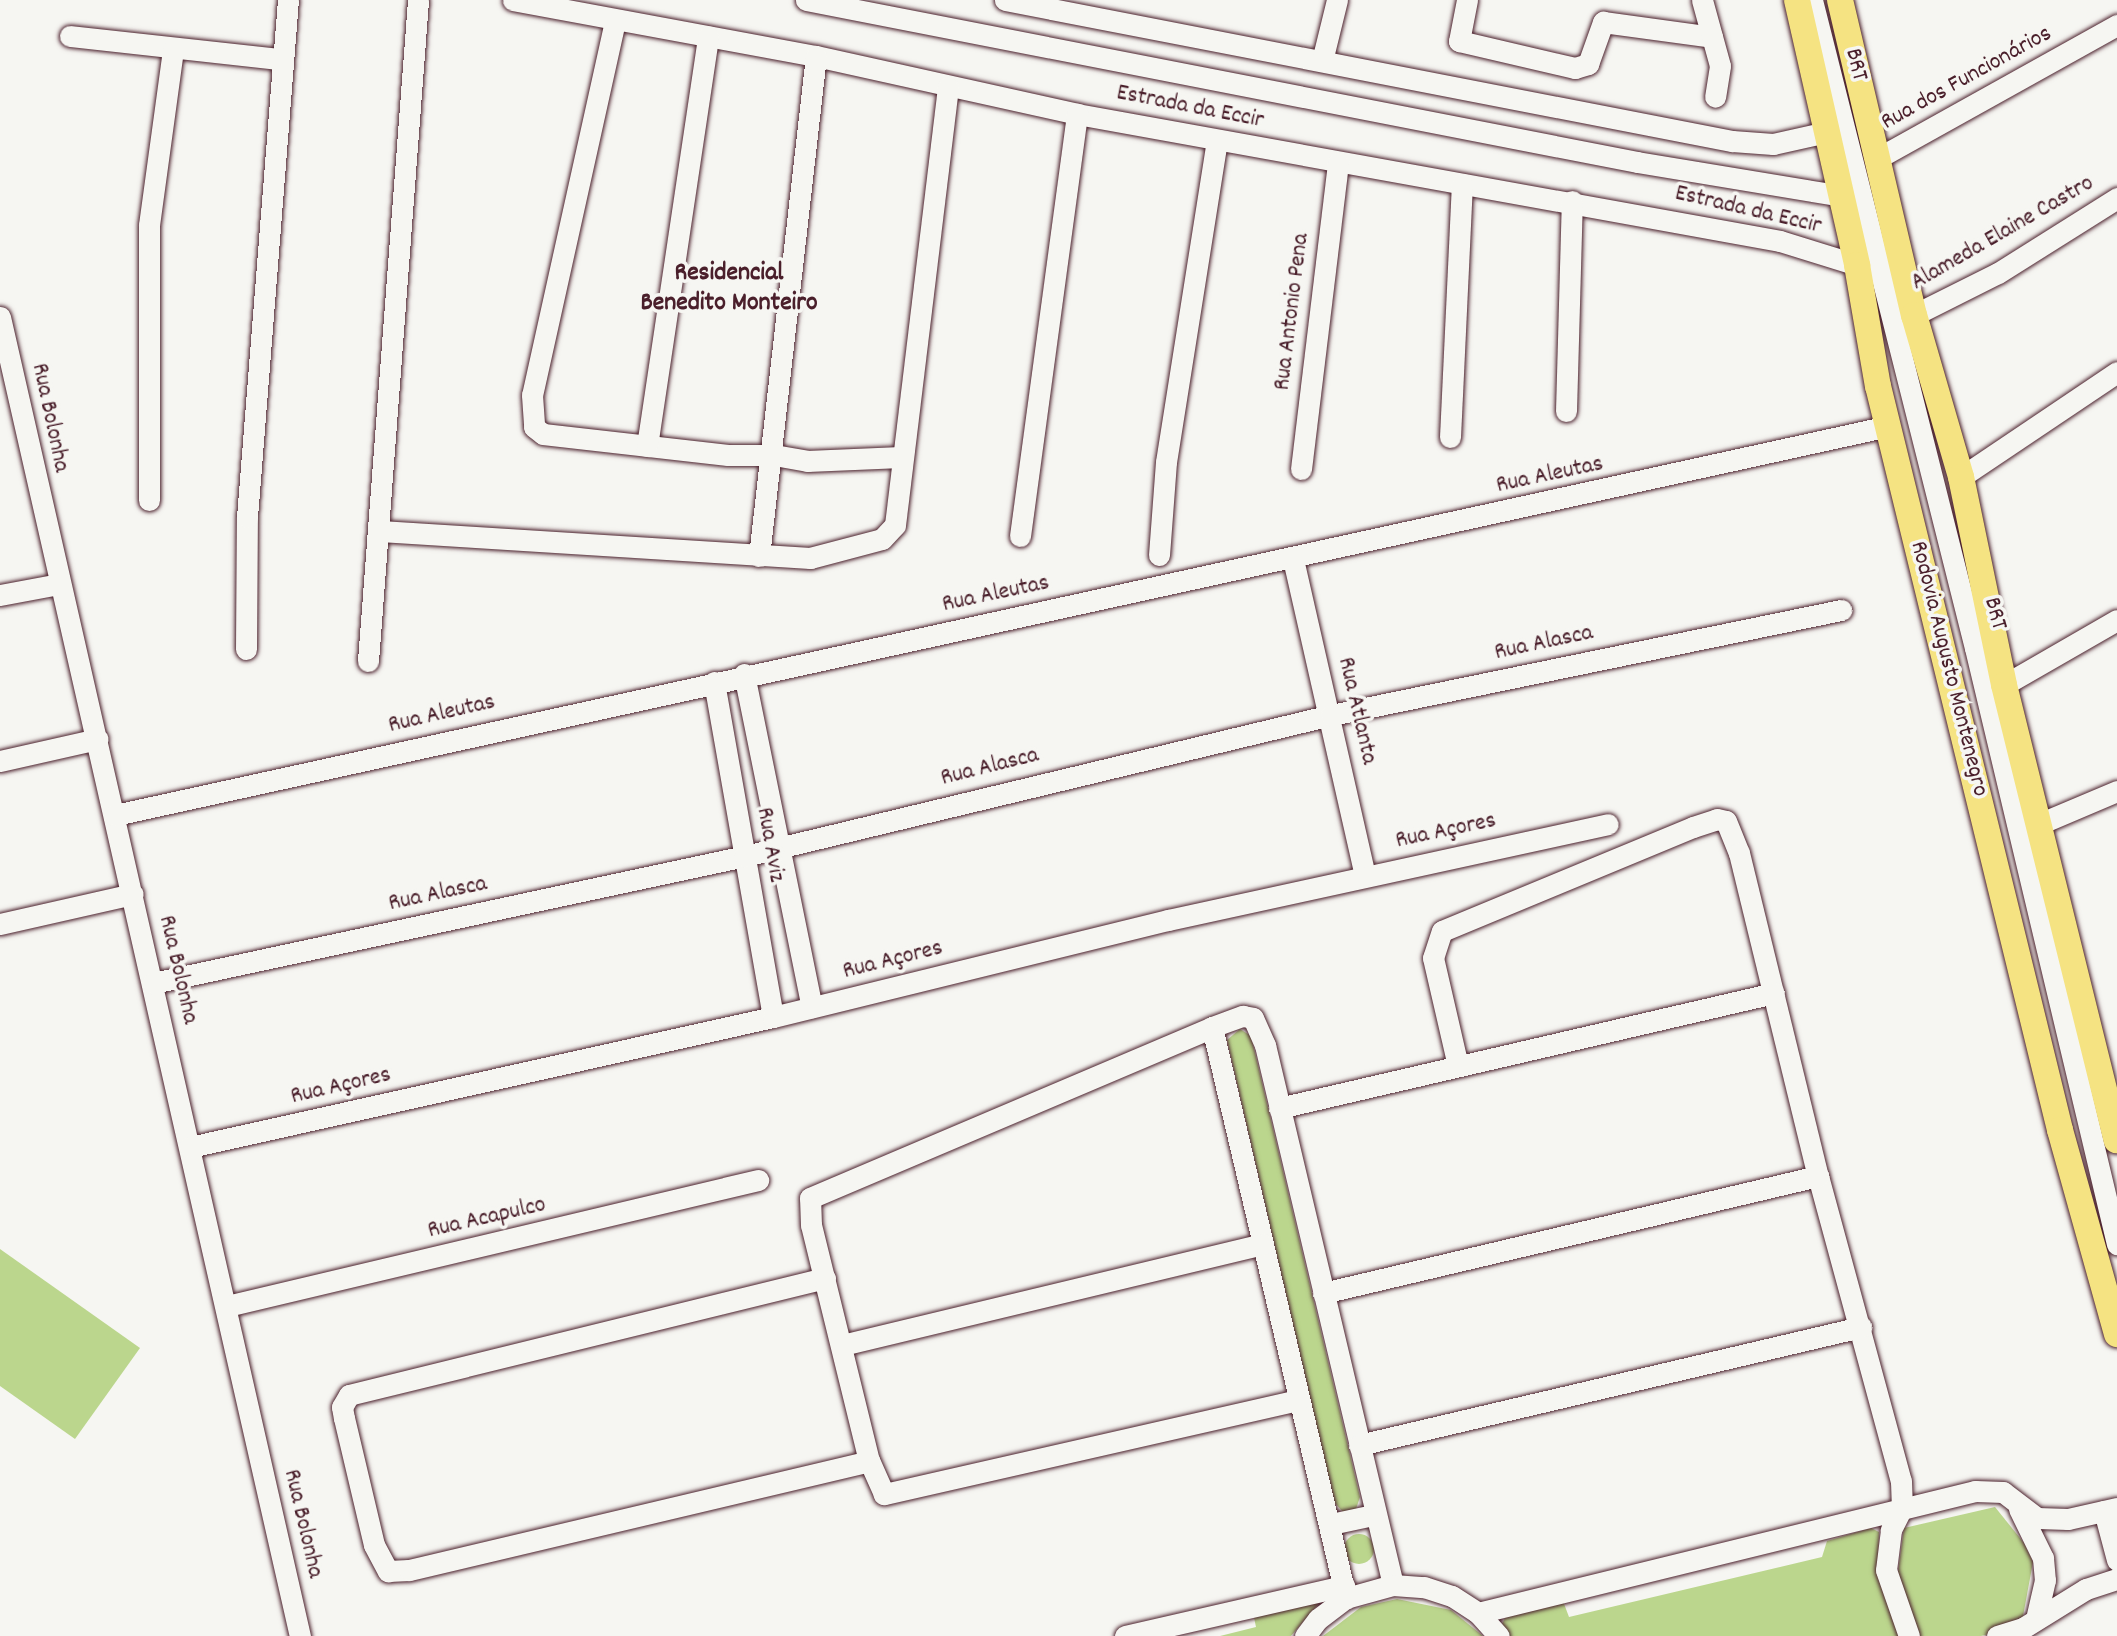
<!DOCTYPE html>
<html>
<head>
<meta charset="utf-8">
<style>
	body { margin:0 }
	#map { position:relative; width:2117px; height:1636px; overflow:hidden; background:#f6f6f2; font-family:Dekko,sans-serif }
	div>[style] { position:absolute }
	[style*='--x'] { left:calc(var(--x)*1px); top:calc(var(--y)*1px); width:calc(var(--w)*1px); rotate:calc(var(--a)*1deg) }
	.green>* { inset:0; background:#bbd68d }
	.round { border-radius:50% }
	.roads { filter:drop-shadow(0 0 2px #4a1f2b) drop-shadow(0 0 2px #4a1f2b) }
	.minor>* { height:21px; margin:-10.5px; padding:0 10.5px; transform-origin:10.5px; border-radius:10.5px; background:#f6f6f2 }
	.major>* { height:26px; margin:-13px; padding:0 13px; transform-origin:13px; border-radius:13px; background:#f5e382 }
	span { translate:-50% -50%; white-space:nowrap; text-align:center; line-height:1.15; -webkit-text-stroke:7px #f6f6f2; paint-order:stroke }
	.street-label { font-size:24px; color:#4a1f2b }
	.neighbourhood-label { font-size:26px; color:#4a1f2b; font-weight:700 }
</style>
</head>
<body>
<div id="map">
	<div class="green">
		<div style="clip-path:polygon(1240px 1029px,1251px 1036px,1360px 1497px,1356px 1509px,1343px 1512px,1334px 1502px,1227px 1040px)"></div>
		<div style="clip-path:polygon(0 1249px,140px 1348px,75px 1439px,0 1386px)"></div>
		<div style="clip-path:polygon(1995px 1507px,2024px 1543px,2033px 1562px,2021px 1627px,1981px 1636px,1920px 1636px,1897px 1579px,1904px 1528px)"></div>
		<div style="clip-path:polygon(1871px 1528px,1879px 1532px,1878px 1576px,1899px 1636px,1509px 1636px,1502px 1624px,1506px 1616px,1563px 1601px,1569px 1617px,1822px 1557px,1827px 1541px)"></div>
		<div class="round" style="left:1344px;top:1534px;width:30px;height:30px"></div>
		<div style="clip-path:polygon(1317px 1595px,1319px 1603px,1291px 1636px,1220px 1636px,1256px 1627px,1253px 1613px)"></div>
		<div style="clip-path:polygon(1397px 1599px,1451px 1610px,1483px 1636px,1323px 1636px,1361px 1607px)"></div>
	</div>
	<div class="roads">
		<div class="minor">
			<div style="--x:513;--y:0;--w:308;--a:10.5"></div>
			<div style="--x:816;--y:56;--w:267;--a:12.5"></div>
			<div style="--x:1077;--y:114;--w:714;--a:10.24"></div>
			<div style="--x:1780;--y:241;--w:81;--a:17.3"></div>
			<div style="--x:806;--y:0;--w:847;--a:11.03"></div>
			<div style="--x:1637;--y:162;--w:208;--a:9.4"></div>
			<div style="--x:1005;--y:0;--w:741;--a:10.98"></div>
			<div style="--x:1732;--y:141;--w:41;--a:4.2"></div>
			<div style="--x:1773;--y:144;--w:55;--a:-12.5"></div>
			<div style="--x:1467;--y:0;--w:42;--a:101"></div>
			<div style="--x:1459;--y:41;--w:119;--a:13.1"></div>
			<div style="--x:1575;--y:68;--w:14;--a:-17"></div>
			<div style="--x:1588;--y:64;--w:45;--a:-70.3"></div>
			<div style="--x:1603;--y:22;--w:110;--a:7.8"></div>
			<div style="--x:1702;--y:0;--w:68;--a:74.7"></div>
			<div style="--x:1720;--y:66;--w:31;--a:99"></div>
			<div style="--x:1812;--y:0;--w:668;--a:75.88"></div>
			<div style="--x:1975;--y:648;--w:613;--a:76.6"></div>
			<div style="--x:615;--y:21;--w:383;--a:102.5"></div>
			<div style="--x:532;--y:395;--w:32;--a:86"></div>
			<div style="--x:534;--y:427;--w:11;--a:38"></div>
			<div style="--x:543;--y:434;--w:186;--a:6.5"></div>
			<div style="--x:728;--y:455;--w:46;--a:0"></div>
			<div style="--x:774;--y:455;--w:34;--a:10"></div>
			<div style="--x:807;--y:461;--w:94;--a:-2.4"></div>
			<div style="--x:70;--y:36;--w:211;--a:6.3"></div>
			<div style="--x:1322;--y:61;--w:63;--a:-76.2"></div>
			<div style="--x:1878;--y:158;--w:274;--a:-29.1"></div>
			<div style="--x:1914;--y:315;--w:94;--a:-26.6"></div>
			<div style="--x:1998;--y:273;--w:141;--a:-32.2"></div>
			<div style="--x:0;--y:317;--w:1353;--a:77.19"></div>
			<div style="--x:1566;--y:411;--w:210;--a:-88.4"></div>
			<div style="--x:1450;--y:437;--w:253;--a:-87.3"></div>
			<div style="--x:647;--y:446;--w:414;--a:-81.5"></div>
			<div style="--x:1301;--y:469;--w:308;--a:-83.1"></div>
			<div style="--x:1961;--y:477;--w:188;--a:-33.9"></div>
			<div style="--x:149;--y:500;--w:275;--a:-90"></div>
			<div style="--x:149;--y:225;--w:177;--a:-82.2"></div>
			<div style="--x:380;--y:531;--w:431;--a:3.6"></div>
			<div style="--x:810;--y:558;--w:74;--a:-14.8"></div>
			<div style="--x:882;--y:539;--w:19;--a:-47"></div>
			<div style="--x:895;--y:525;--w:441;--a:-83.1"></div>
			<div style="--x:1020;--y:536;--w:426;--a:-82.3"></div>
			<div style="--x:1159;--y:555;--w:93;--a:-85.7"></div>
			<div style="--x:1166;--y:462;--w:326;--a:-81"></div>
			<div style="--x:759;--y:556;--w:503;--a:-83.5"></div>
			<div style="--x:1293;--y:559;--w:325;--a:77.2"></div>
			<div style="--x:0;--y:595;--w:60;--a:-10.6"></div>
			<div style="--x:246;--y:649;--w:132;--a:-89.6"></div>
			<div style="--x:247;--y:517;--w:519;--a:-85.47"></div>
			<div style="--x:368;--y:661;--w:663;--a:-85.67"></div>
			<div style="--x:744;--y:674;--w:340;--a:78.5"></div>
			<div style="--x:714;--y:682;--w:340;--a:80"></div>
			<div style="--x:2004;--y:685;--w:130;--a:-29.9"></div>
			<div style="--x:0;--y:761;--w:100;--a:-12.7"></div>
			<div style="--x:115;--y:815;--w:1816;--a:-12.37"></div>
			<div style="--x:2039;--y:824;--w:85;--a:-22.9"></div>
			<div style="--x:0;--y:924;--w:136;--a:-12.7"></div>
			<div style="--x:153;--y:983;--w:605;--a:-12.11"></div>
			<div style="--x:745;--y:856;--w:603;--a:-13.53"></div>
			<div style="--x:1331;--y:715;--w:521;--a:-11.63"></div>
			<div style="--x:1212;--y:1027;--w:587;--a:76.79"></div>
			<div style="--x:1458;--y:1066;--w:111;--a:-103"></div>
			<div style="--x:1433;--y:958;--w:28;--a:-72"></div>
			<div style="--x:1442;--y:931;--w:272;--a:-22.5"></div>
			<div style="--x:1693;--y:827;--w:25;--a:-18"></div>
			<div style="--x:1717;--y:819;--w:9;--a:13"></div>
			<div style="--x:1726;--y:821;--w:35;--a:68"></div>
			<div style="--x:1739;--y:853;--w:333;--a:76.3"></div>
			<div style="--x:1818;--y:1176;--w:316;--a:74.8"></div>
			<div style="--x:1901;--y:1481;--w:27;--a:88"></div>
			<div style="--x:1902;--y:1508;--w:25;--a:117"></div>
			<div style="--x:1891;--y:1530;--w:40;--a:97.1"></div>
			<div style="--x:1886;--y:1570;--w:70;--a:70.8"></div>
			<div style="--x:1279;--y:1108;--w:508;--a:-13.08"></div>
			<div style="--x:190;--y:1147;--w:597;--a:-12.57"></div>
			<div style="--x:773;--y:1017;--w:407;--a:-13.8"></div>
			<div style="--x:1168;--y:920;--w:450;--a:-12.3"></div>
			<div style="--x:825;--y:1278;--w:490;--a:166.2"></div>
			<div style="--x:349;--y:1395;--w:14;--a:120"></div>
			<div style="--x:342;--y:1407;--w:11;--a:80"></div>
			<div style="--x:344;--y:1418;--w:130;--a:76.7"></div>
			<div style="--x:374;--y:1545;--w:30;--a:62"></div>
			<div style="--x:388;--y:1571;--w:21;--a:-3"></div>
			<div style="--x:409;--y:1570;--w:473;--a:-13.3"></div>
			<div style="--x:1323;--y:1293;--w:509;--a:-13.3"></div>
			<div style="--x:227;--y:1306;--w:546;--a:-13.35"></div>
			<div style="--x:842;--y:1345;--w:432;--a:-13.5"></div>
			<div style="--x:1298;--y:1400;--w:425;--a:167.2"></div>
			<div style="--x:884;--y:1494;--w:36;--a:-114"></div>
			<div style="--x:869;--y:1461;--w:243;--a:-103.8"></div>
			<div style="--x:811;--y:1225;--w:27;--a:-92"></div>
			<div style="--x:810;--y:1198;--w:437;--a:-23"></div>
			<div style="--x:1212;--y:1027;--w:33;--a:-20"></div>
			<div style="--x:1243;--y:1016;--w:10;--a:11"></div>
			<div style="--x:1253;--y:1018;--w:30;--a:66"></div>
			<div style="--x:1265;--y:1045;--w:555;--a:76.66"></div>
			<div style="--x:1359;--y:1445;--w:516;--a:-13.23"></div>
			<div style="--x:2019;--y:1509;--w:55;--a:63.9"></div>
			<div style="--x:2043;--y:1558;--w:22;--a:85"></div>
			<div style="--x:2045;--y:1580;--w:36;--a:103"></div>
			<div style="--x:2104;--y:1511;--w:51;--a:75.1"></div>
			<div style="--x:1331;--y:1524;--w:43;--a:-12.1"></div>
			<div style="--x:1478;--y:1613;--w:512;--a:-13.79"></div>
			<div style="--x:1975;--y:1491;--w:28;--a:2"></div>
			<div style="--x:2003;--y:1492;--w:43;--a:37.4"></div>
			<div style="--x:2037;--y:1518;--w:31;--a:2"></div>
			<div style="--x:2068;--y:1519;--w:50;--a:-12.7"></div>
			<div style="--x:1125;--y:1636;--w:225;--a:-12.9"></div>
			<div style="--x:1305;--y:1636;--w:21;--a:-53"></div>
			<div style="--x:1318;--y:1619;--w:35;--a:-37"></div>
			<div style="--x:1346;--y:1598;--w:49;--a:-15.5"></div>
			<div style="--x:1393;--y:1585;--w:31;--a:4"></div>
			<div style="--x:1424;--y:1587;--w:29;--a:18"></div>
			<div style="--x:1452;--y:1596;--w:31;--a:33"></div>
			<div style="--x:1478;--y:1613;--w:31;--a:48"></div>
			<div style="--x:1997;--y:1636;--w:27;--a:-17"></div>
			<div style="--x:2023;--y:1628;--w:74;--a:-31.8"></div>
			<div style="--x:2086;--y:1589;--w:33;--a:-18"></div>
		</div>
		<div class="major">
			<div style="--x:1797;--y:0;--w:272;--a:77.2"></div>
			<div style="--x:1857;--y:265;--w:123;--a:80.2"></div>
			<div style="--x:1878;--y:386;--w:766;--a:76.25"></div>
			<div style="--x:2060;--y:1130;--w:212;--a:74.4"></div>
			<div style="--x:1840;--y:0;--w:324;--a:76.8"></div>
			<div style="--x:1914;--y:315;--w:169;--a:73.8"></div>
			<div style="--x:1961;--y:477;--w:212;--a:78.3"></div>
			<div style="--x:2004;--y:685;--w:469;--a:76.1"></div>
		</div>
	</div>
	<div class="street-label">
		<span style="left:1855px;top:65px;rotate:76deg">BRT</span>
		<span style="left:1967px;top:79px;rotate:-29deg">Rua dos Funcionários</span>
		<span style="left:1190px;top:108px;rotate:11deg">Estrada da Eccir</span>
		<span style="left:1748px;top:211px;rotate:13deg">Estrada da Eccir</span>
		<span style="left:2003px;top:234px;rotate:-30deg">Alameda Elaine Castro</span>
		<span style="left:1293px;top:312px;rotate:-83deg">Rua Antonio Pena</span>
		<span style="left:49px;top:418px;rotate:78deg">Rua Bolonha</span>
		<span style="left:1550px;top:476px;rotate:-12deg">Rua Aleutas</span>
		<span style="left:996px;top:595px;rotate:-12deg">Rua Aleutas</span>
		<span style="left:1994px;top:614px;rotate:75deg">BRT</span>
		<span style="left:1544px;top:644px;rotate:-12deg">Rua Alasca</span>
		<span style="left:1948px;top:669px;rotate:76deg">Rodovia Augusto Montenegro</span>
		<span style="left:1356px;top:711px;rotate:77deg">Rua Atlanta</span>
		<span style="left:442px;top:715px;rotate:-13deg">Rua Aleutas</span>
		<span style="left:990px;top:768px;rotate:-14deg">Rua Alasca</span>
		<span style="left:1446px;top:832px;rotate:-12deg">Rua Açores</span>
		<span style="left:769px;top:845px;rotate:80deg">Rua Aviz</span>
		<span style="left:438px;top:895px;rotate:-12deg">Rua Alasca</span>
		<span style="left:893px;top:961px;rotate:-14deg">Rua Açores</span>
		<span style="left:177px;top:970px;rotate:77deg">Rua Bolonha</span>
		<span style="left:341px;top:1087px;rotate:-13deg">Rua Açores</span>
		<span style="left:487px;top:1219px;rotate:-13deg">Rua Acapulco</span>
		<span style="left:302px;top:1524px;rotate:77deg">Rua Bolonha</span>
	</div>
	<div class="neighbourhood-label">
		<span style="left:729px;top:289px">Residencial<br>Benedito Monteiro</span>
	</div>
</div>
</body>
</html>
